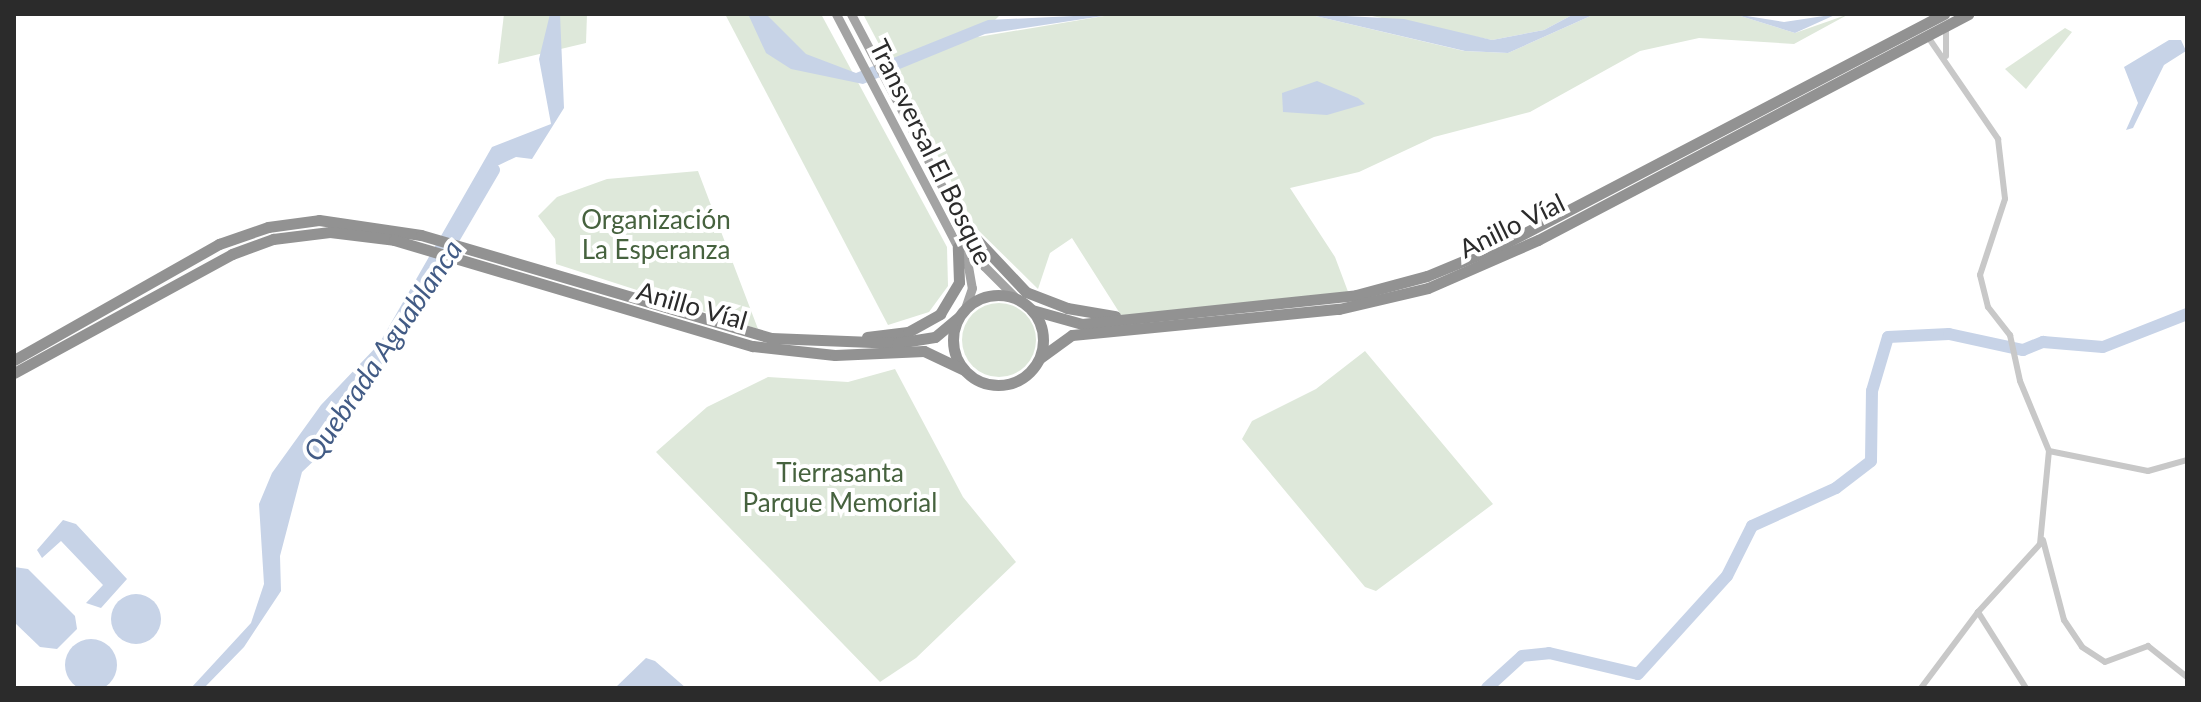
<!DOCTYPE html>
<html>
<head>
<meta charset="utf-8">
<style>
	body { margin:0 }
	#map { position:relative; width:2201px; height:702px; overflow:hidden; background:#fff; font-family:Lato,sans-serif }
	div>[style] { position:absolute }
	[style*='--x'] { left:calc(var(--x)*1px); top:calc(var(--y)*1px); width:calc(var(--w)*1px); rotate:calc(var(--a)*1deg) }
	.green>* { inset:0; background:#dee8da }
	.round { border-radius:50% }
	.water>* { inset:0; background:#c7d3e7 }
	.river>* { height:12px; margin:-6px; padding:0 6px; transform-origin:6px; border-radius:6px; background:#c7d3e7 }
	.street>* { height:6px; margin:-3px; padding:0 3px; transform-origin:3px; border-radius:3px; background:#c8c8c8 }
	.primary>* { height:9px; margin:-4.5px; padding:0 4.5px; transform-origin:4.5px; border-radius:4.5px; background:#a3a3a3 }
	.highway>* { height:11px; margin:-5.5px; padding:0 5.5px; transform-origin:5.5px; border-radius:5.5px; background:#929292 }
	.highway>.ring { margin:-5.5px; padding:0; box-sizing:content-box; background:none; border:11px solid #929292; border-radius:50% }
	span { translate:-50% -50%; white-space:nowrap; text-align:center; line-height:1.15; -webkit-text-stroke:8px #fff; paint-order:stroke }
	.street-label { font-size:26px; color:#2b2b2b }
	.park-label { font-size:26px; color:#46623e }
	.water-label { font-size:28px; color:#425b85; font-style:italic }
	.frame { position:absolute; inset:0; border:16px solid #2b2b2b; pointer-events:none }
</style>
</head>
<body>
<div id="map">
	<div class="green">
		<div style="clip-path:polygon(504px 14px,587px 14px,586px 43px,498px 64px)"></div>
		<div style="clip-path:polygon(725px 14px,821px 14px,947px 247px,948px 286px,929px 312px,888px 325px)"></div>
		<div style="clip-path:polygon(863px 14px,1001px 14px,978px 37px,1116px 14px,1307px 14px,1464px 51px,1508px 53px,1595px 14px,1734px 14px,1795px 33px,1849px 14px,1794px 44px,1699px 38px,1640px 51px,1530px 112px,1434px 137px,1359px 172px,1290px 188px,1335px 257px,1350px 297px,1126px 323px,1072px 238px,1050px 253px,1038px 289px,976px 228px)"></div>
		<div style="clip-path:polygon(1362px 14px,1574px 14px,1544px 30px,1492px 40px)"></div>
		<div style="clip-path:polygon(2065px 28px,2072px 32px,2026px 89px,2005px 69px)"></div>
		<div style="clip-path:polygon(698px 171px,758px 329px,556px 264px,555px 239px,538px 216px,557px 197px,607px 179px)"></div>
		<div class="round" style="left:962px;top:303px;width:74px;height:74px"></div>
		<div style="clip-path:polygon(1365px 351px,1493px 504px,1376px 591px,1365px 587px,1242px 439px,1252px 421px,1316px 389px)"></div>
		<div style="clip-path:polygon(895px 369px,963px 497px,1016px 562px,916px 658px,880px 682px,656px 452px,707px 407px,768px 377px,848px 382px)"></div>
	</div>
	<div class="water">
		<div style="clip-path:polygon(550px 14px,560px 14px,564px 108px,532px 159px,516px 157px,497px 166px,341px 435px,302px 472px,280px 556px,281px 591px,244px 647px,204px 688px,191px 688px,251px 623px,264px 584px,259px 504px,272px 473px,321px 405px,379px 344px,492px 147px,551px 124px,539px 59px)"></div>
		<div style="clip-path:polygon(748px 14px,766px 14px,806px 54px,856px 73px,988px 20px,1116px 14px,985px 34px,863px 84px,791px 69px,766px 53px)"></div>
		<div style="clip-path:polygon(1307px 14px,1404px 19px,1492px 40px,1544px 30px,1574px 14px,1595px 14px,1508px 53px,1465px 51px)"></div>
		<div style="clip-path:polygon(1734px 14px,1784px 22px,1837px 14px,1795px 33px)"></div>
		<div style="clip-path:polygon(2169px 40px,2181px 40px,2186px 51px,2164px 65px,2133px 128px,2126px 130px,2138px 103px,2124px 67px)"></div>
		<div style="clip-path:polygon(1317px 81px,1358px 98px,1365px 104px,1327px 115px,1283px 112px,1282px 93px)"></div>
		<div style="clip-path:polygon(63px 520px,76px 524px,127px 579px,101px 608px,86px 603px,103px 585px,61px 541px,42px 558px,37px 550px)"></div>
		<div style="clip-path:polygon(14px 567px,28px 569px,75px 616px,77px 629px,57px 649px,40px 647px,14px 622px)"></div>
		<div class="round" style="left:111px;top:594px;width:50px;height:50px"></div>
		<div class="round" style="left:65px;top:639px;width:52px;height:52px"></div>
		<div style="clip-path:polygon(646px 658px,655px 661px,686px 688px,615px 688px)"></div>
	</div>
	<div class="river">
		<div style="--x:439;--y:264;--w:109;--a:-59.7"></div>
		<div style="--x:1487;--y:688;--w:47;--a:-42.4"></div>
		<div style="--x:1522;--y:656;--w:27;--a:-6"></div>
		<div style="--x:1549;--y:653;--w:91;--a:13.3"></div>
		<div style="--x:1638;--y:674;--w:132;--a:-47.8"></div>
		<div style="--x:1727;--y:576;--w:56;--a:-63.4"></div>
		<div style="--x:1752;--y:526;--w:92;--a:-24.3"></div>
		<div style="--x:1836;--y:488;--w:44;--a:-37.6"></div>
		<div style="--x:1871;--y:461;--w:70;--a:-89.2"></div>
		<div style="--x:1872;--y:391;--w:56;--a:-73.5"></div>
		<div style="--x:1888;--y:337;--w:61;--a:-2.8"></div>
		<div style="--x:1949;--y:334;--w:76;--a:12.2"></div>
		<div style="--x:2023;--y:350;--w:22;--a:-22"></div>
		<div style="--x:2043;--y:342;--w:60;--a:4.8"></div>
		<div style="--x:2103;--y:347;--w:90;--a:-21.4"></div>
	</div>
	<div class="street">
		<div style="--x:1928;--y:37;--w:124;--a:55.5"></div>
		<div style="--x:1998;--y:139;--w:60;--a:83.3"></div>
		<div style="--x:2005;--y:199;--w:80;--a:108.2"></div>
		<div style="--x:1980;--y:275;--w:33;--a:76"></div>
		<div style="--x:1988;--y:307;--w:36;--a:52"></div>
		<div style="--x:2010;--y:335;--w:47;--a:77.7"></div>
		<div style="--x:2020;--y:381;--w:76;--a:67.5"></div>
		<div style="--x:2049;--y:451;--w:101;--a:11.4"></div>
		<div style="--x:2148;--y:471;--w:41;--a:-15.8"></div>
		<div style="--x:1946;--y:56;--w:28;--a:-90"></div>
		<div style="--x:2043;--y:540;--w:83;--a:75.3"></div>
		<div style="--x:2064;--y:620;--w:32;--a:56"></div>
		<div style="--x:2082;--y:647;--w:27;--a:33"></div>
		<div style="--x:2105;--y:662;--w:46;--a:-20.4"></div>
		<div style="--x:2148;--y:646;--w:50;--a:38.5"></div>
		<div style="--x:1921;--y:688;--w:95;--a:-53.1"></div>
		<div style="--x:2026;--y:688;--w:90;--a:-122.3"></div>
		<div style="--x:1978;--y:612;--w:92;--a:-47.6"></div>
		<div style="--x:2040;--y:544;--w:93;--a:-84.5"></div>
	</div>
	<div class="primary">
		<div style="--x:836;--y:14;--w:284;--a:62.4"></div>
		<div style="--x:968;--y:266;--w:22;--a:80"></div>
		<div style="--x:972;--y:288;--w:24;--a:109"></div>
		<div style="--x:851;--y:14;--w:285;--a:62.2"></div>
		<div style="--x:984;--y:266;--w:45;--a:45"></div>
	</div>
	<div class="highway">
		<div style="--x:963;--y:225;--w:92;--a:46.8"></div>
		<div style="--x:1026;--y:292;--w:44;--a:21.3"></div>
		<div style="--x:1067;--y:308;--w:49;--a:9.5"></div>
		<div class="ring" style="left:953px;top:295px;width:79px;height:79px"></div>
		<div style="--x:1032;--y:310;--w:52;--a:15.6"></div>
		<div style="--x:1082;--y:324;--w:276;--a:-6"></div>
		<div style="--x:1356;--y:295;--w:73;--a:-15"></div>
		<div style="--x:1427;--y:276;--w:81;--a:-22.5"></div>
		<div style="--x:1502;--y:245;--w:499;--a:-27.6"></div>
		<div style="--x:867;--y:337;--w:41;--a:-7"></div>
		<div style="--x:908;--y:332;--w:37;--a:-29"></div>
		<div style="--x:940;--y:314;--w:37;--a:-59"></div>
		<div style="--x:959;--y:282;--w:35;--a:-92"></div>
		<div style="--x:1040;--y:358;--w:39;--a:-36"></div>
		<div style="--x:1072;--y:335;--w:268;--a:-5.6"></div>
		<div style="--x:1339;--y:309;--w:91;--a:-13.3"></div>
		<div style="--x:1428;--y:288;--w:120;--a:-23.6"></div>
		<div style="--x:1538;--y:240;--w:486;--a:-27.7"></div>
		<div style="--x:14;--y:360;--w:236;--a:-29.5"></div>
		<div style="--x:219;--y:244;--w:52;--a:-19.1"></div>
		<div style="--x:268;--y:227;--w:51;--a:-7.8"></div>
		<div style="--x:319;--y:220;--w:103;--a:8.4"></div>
		<div style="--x:421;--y:235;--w:365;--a:16.4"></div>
		<div style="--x:771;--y:338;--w:126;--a:2.3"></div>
		<div style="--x:897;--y:343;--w:38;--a:-9"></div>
		<div style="--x:935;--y:337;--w:30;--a:-40"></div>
		<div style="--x:14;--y:373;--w:248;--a:-28.6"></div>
		<div style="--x:232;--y:254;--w:44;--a:-20.1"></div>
		<div style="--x:273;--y:239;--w:57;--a:-7"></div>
		<div style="--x:330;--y:232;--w:64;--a:7.1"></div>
		<div style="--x:394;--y:240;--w:374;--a:16.5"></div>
		<div style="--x:753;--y:346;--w:82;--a:6.3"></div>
		<div style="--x:835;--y:355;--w:89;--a:-2.6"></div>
		<div style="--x:924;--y:351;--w:44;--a:25.4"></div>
	</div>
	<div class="street-label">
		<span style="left:931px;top:152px;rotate:64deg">Transversal El Bosque</span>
		<span style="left:1512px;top:226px;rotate:-26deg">Anillo Víal</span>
		<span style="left:692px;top:306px;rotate:16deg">Anillo Víal</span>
	</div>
	<div class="park-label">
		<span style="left:656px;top:235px">Organización<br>La Esperanza</span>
		<span style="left:840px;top:488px">Tierrasanta<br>Parque Memorial</span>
	</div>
	<div class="water-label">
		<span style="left:382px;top:350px;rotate:-56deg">Quebrada Aguablanca</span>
	</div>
	<div class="frame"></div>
</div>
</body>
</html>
